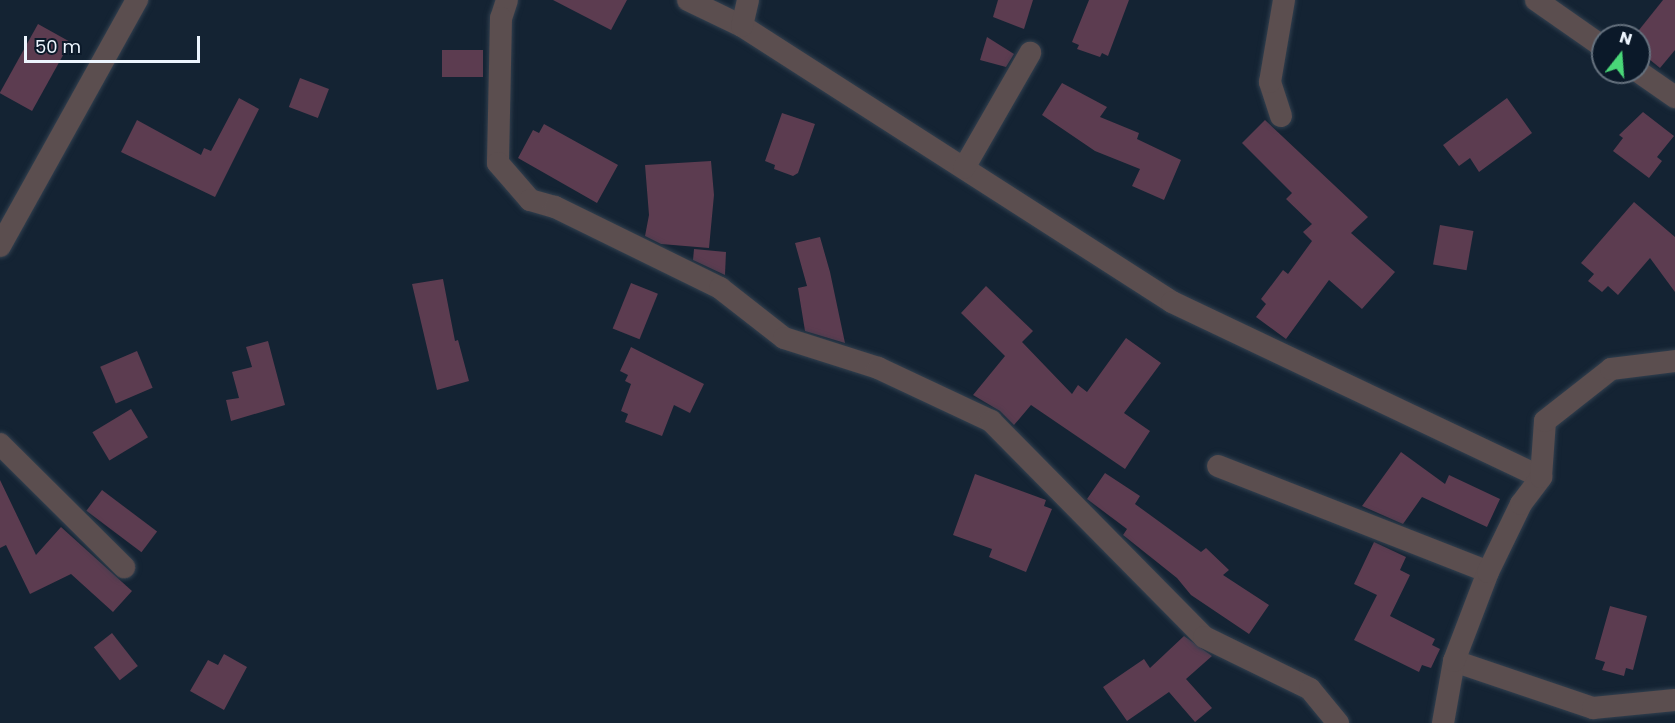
<!DOCTYPE html>
<html>
<head>
<meta charset="utf-8">
<style>
	body { margin:0 }
	#map { position:relative; width:1675px; height:723px; overflow:hidden; background:#142333; font-family:Poppins,sans-serif }
	div>[style] { position:absolute }
	[style*='--x'] { left:calc(var(--x)*1px); top:calc(var(--y)*1px); width:calc(var(--w)*1px); rotate:calc(var(--a)*1deg) }
	.building>* { inset:0; background:#5c3c50; transform-origin:0 0 }
	.roads { filter:drop-shadow(0 0 2px #32404f) drop-shadow(0 0 2px #32404f) }
	.minor>* { height:22px; margin:-11px; padding:0 11px; transform-origin:11px; border-radius:11px; background:#5b4e4f }
	span { translate:-50% -50%; white-space:nowrap; text-align:center; line-height:1.15; -webkit-text-stroke:4.5px #0b1929; paint-order:stroke }
	.north { position:absolute; left:1591px; top:24px; width:60px; height:60px; box-sizing:border-box; background:#0b1929; border:2px solid #65717e; border-radius:50%; rotate:17deg; font-size:16px; font-weight:700; line-height:24px; text-align:center; color:#edf5fe }
	.north::after { content:''; display:block; margin:auto; width:21px; height:27px; background:#49d778; clip-path:polygon(50% 0,100% 100%,50% 72%,0 100%) }
	.scale { position:absolute; left:24px; top:36px; width:176px; height:27px; box-sizing:border-box; border:3px solid #edf5fe; border-top:0; padding-left:8px; font-size:18px; line-height:21px; white-space:nowrap; color:#edf5fe; -webkit-text-stroke:4px #0b1929; paint-order:stroke }
</style>
</head>
<body>
<div id="map">
	<div class="building">
		<div style="clip-path:polygon(553px 0,627px 0,611px 30px)"></div>
		<div style="clip-path:polygon(998px 0,1033px 0,1024px 29px,993px 17px)"></div>
		<div style="clip-path:polygon(1089px 0,1129px 0,1108px 56px,1102px 53px,1100px 57px,1077px 49px,1079px 45px,1072px 42px)"></div>
		<div style="clip-path:polygon(1663px 0,1675px 0,1675px 50px,1660px 68px,1639px 51px,1639px 30px)"></div>
		<div style="left:38px;top:24px;width:37px;height:79px;rotate:29deg"></div>
		<div style="clip-path:polygon(987px 37px,1014px 54px,1006px 67px,980px 60px)"></div>
		<div style="left:442px;top:50px;width:41px;height:27px"></div>
		<div style="left:300px;top:78px;width:31px;height:31px;rotate:21deg"></div>
		<div style="clip-path:polygon(1062px 83px,1107px 107px,1100px 117px,1139px 133px,1137px 139px,1181px 160px,1164px 200px,1132px 186px,1140px 169px,1095px 151px,1042px 115px)"></div>
		<div style="clip-path:polygon(239px 98px,259px 109px,215px 197px,121px 152px,137px 120px,201px 155px,204px 148px,211px 151px)"></div>
		<div style="clip-path:polygon(1507px 98px,1532px 133px,1479px 172px,1470px 158px,1459px 166px,1443px 145px)"></div>
		<div style="clip-path:polygon(1643px 112px,1674px 136px,1657px 157px,1662px 161px,1649px 178px,1613px 151px,1623px 138px,1619px 135px)"></div>
		<div style="clip-path:polygon(782px 113px,815px 124px,798px 173px,793px 176px,774px 169px,775px 165px,765px 161px)"></div>
		<div style="clip-path:polygon(1265px 120px,1368px 217px,1351px 233px,1395px 272px,1362px 309px,1329px 280px,1286px 339px,1256px 317px,1266px 304px,1261px 299px,1283px 270px,1288px 274px,1312px 241px,1303px 232px,1312px 224px,1286px 199px,1292px 193px,1242px 143px)"></div>
		<div style="clip-path:polygon(544px 124px,618px 165px,597px 203px,518px 158px,533px 130px,539px 133px)"></div>
		<div style="clip-path:polygon(711px 161px,714px 195px,709px 248px,661px 244px,645px 236px,649px 215px,645px 165px)"></div>
		<div style="clip-path:polygon(1634px 202px,1675px 237px,1675px 292px,1650px 258px,1618px 295px,1608px 286px,1602px 292px,1588px 281px,1594px 274px,1581px 263px)"></div>
		<div style="left:1440px;top:225px;width:34px;height:40px;rotate:10deg"></div>
		<div style="clip-path:polygon(820px 237px,830px 272px,845px 343px,805px 331px,798px 288px,807px 286px,795px 243px)"></div>
		<div style="clip-path:polygon(694px 249px,726px 252px,725px 275px,693px 260px)"></div>
		<div style="clip-path:polygon(443px 279px,455px 341px,458px 340px,469px 381px,437px 390px,412px 284px)"></div>
		<div style="left:631px;top:283px;width:29px;height:49px;rotate:22deg"></div>
		<div style="clip-path:polygon(986px 286px,1033px 331px,1022px 342px,1072px 394px,1078px 385px,1087px 392px,1126px 338px,1161px 363px,1124px 413px,1150px 431px,1125px 469px,1031px 405px,1014px 425px,1000px 411px,973px 395px,1005px 356px,961px 313px)"></div>
		<div style="clip-path:polygon(268px 341px,285px 405px,231px 421px,226px 400px,239px 398px,232px 372px,252px 367px,246px 347px)"></div>
		<div style="clip-path:polygon(631px 347px,704px 384px,690px 413px,674px 405px,662px 436px,625px 422px,628px 414px,621px 411px,631px 384px,625px 381px,628px 375px,620px 371px)"></div>
		<div style="left:137px;top:351px;width:40px;height:40px;rotate:67deg"></div>
		<div style="left:131px;top:409px;width:33px;height:45px;rotate:59deg"></div>
		<div style="clip-path:polygon(1401px 452px,1445px 484px,1449px 475px,1500px 499px,1487px 527px,1422px 497px,1403px 524px,1362px 506px)"></div>
		<div style="clip-path:polygon(1105px 473px,1140px 496px,1135px 504px,1201px 552px,1206px 548px,1229px 570px,1223px 575px,1269px 605px,1249px 634px,1191px 595px,1177px 578px,1123px 535px,1127px 529px,1087px 499px)"></div>
		<div style="clip-path:polygon(975px 474px,1046px 500px,1044px 506px,1052px 509px,1026px 572px,989px 557px,992px 549px,953px 535px)"></div>
		<div style="clip-path:polygon(0 480px,36px 555px,61px 527px,132px 591px,113px 612px,71px 574px,30px 594px,6px 545px,0 548px)"></div>
		<div style="left:102px;top:490px;width:69px;height:26px;rotate:37deg"></div>
		<div style="clip-path:polygon(1374px 542px,1406px 557px,1400px 570px,1410px 575px,1390px 616px,1435px 639px,1432px 645px,1440px 649px,1431px 668px,1422px 665px,1419px 672px,1354px 640px,1377px 595px,1354px 584px)"></div>
		<div style="clip-path:polygon(1610px 606px,1647px 616px,1633px 670px,1626px 668px,1624px 676px,1602px 670px,1605px 662px,1595px 659px)"></div>
		<div style="left:112px;top:633px;width:42px;height:23px;rotate:52deg"></div>
		<div style="clip-path:polygon(1184px 636px,1212px 656px,1186px 679px,1212px 708px,1195px 722px,1169px 692px,1127px 721px,1103px 687px,1144px 659px,1150px 668px)"></div>
		<div style="clip-path:polygon(224px 654px,247px 667px,224px 710px,190px 691px,208px 660px,218px 665px)"></div>
	</div>
	<div class="roads">
		<div class="minor">
			<div style="--x:507;--y:0;--w:19;--a:108"></div>
			<div style="--x:501;--y:18;--w:145;--a:91.2"></div>
			<div style="--x:498;--y:163;--w:49;--a:49.1"></div>
			<div style="--x:530;--y:200;--w:26;--a:16"></div>
			<div style="--x:555;--y:207;--w:184;--a:26.1"></div>
			<div style="--x:720;--y:288;--w:81;--a:38"></div>
			<div style="--x:784;--y:338;--w:99;--a:17.7"></div>
			<div style="--x:878;--y:368;--w:125;--a:25.1"></div>
			<div style="--x:991;--y:421;--w:303;--a:45.4"></div>
			<div style="--x:1204;--y:637;--w:118;--a:26.1"></div>
			<div style="--x:1310;--y:689;--w:44;--a:50.5"></div>
			<div style="--x:688;--y:0;--w:60;--a:25.7"></div>
			<div style="--x:742;--y:26;--w:511;--a:32.69"></div>
			<div style="--x:1172;--y:302;--w:408;--a:25.4"></div>
			<div style="--x:1536;--y:0;--w:82;--a:35"></div>
			<div style="--x:742;--y:26;--w:27;--a:-77"></div>
			<div style="--x:1639;--y:72;--w:44;--a:34.8"></div>
			<div style="--x:1281;--y:116;--w:36;--a:-108"></div>
			<div style="--x:1270;--y:82;--w:83;--a:-80.3"></div>
			<div style="--x:964;--y:168;--w:133;--a:-60.1"></div>
			<div style="--x:0;--y:246;--w:282;--a:-60.9"></div>
			<div style="--x:0;--y:444;--w:175;--a:44.8"></div>
			<div style="--x:1218;--y:466;--w:290;--a:21.4"></div>
			<div style="--x:1454;--y:661;--w:147;--a:18.7"></div>
			<div style="--x:1593;--y:708;--w:82;--a:-5.6"></div>
			<div style="--x:1443;--y:723;--w:63;--a:-79.9"></div>
			<div style="--x:1454;--y:661;--w:95;--a:-69.1"></div>
			<div style="--x:1488;--y:572;--w:76;--a:-64.1"></div>
			<div style="--x:1521;--y:504;--w:34;--a:-53"></div>
			<div style="--x:1541;--y:477;--w:56;--a:-85.9"></div>
			<div style="--x:1545;--y:421;--w:84;--a:-38.2"></div>
			<div style="--x:1611;--y:369;--w:64;--a:-7.1"></div>
		</div>
	</div>
	<div class="north">N</div>
	<div class="scale">50 m</div>
</div>
</body>
</html>
